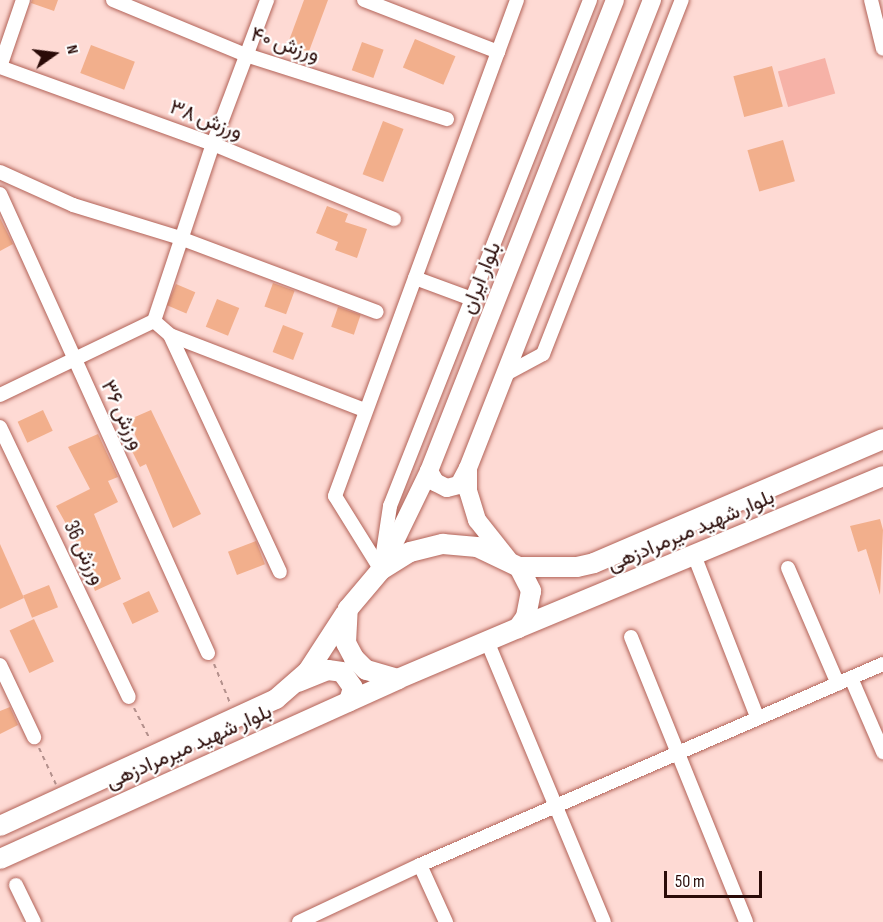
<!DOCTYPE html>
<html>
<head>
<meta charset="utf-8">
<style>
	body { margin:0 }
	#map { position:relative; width:883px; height:922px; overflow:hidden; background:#fedad4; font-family:"Sofia Sans Condensed",Vazirmatn,sans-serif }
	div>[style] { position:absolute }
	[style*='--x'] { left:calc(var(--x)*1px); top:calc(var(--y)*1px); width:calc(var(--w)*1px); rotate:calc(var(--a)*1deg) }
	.green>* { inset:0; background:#f6b2a7; transform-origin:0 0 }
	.building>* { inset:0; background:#f2af8c; transform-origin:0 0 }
	.path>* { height:2px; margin-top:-1px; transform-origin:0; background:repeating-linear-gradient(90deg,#b3908c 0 4.5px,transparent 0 9px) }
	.roads { filter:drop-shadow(0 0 2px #b26358) drop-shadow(0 0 2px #b26358) }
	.minor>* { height:14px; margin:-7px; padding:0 7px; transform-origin:7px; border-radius:7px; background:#fff }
	.tertiary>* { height:18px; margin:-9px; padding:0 9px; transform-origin:9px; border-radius:9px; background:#fff }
	.secondary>* { height:20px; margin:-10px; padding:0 10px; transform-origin:10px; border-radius:10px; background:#fff }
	span { translate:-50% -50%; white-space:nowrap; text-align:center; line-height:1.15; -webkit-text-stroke:4.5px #fff; paint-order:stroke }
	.street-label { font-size:21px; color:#2a0b08 }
	.north { position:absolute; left:24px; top:24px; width:60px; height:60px; -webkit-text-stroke:4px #fff; paint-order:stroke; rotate:76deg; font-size:16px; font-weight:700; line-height:24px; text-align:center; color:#2a0b08 }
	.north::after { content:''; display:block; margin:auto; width:21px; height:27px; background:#2a0b08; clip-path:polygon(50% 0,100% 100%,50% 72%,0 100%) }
	.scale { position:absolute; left:664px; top:871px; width:98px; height:27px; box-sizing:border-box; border:3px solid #2a0b08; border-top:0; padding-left:8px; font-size:18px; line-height:21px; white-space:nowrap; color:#2a0b08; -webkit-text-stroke:4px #fff; paint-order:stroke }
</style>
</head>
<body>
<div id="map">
	<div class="green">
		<div style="left:825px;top:58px;width:37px;height:49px;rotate:74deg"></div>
	</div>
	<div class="building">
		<div style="clip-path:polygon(32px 0,58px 0,54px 11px,31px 3px)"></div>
		<div style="clip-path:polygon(304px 0,328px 0,308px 54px,287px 46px)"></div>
		<div style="left:415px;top:39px;width:44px;height:31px;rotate:23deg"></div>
		<div style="left:362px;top:42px;width:23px;height:30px;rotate:20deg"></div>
		<div style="left:91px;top:45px;width:47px;height:30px;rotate:21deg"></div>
		<div style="left:772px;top:66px;width:42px;height:40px;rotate:75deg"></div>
		<div style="left:383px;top:121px;width:22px;height:57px;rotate:21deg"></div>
		<div style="left:783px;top:140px;width:43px;height:37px;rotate:74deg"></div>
		<div style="clip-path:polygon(327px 206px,348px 214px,345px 222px,367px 229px,357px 258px,335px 250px,338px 242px,316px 233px)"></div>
		<div style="clip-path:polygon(0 218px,13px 244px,0 251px)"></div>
		<div style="left:273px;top:283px;width:23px;height:25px;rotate:20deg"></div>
		<div style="left:176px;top:284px;width:21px;height:23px;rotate:23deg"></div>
		<div style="left:217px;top:299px;width:24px;height:30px;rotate:22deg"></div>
		<div style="left:338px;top:307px;width:24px;height:21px;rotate:19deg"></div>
		<div style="left:283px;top:325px;width:22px;height:29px;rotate:21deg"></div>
		<div style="left:43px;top:410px;width:23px;height:28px;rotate:65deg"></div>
		<div style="clip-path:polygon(151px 410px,201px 514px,173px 528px,146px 464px,140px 467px,129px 445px,138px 441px,128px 420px)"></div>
		<div style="clip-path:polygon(98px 434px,118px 477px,108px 481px,118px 502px,94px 514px,121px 579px,95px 591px,79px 547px,56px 506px,90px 489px,68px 447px)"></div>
		<div style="clip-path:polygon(880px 519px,883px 530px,880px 595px,866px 549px,858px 552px,850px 526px)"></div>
		<div style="left:256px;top:541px;width:25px;height:30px;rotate:69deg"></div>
		<div style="clip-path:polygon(0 544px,24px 598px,0 609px)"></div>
		<div style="left:49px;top:585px;width:24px;height:28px;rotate:68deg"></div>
		<div style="left:149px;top:591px;width:23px;height:29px;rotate:65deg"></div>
		<div style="left:34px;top:619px;width:47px;height:27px;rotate:65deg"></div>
		<div style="clip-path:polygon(10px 707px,18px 725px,0 734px,0 711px)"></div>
	</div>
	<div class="path">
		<div style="--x:214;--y:664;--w:42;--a:67.7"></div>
		<div style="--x:134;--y:708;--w:36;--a:63"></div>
		<div style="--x:39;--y:748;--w:40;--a:65"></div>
	</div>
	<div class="roads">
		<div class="minor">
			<div style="--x:113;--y:0;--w:144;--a:22.5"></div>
			<div style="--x:246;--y:55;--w:211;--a:17.7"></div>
			<div style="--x:364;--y:0;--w:144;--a:21.2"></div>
			<div style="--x:871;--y:0;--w:50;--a:76.2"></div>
			<div style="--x:0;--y:67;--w:226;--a:19.9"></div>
			<div style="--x:213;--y:144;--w:196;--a:22.5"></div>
			<div style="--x:0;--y:67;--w:71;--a:-71.1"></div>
			<div style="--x:0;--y:172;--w:80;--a:24.3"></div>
			<div style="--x:73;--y:205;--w:112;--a:17.1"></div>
			<div style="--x:180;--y:238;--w:210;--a:20.6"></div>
			<div style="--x:0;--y:194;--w:504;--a:65.62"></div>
			<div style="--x:415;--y:278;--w:61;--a:20.2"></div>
			<div style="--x:154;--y:321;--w:21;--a:41"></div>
			<div style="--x:170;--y:335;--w:208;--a:21.1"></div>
			<div style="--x:170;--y:335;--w:261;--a:65.1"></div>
			<div style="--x:504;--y:375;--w:44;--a:-28.3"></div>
			<div style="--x:543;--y:354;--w:380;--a:-68.6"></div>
			<div style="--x:0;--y:395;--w:171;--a:-25.7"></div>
			<div style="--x:154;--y:321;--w:187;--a:-71.6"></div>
			<div style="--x:213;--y:144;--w:154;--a:-69.4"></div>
			<div style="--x:0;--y:427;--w:299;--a:64.5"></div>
			<div style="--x:694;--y:555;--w:174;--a:68.7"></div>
			<div style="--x:382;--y:559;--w:54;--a:-81.4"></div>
			<div style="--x:390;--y:506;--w:544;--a:-68.43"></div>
			<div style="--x:788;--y:568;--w:126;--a:66.7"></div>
			<div style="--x:381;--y:570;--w:87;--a:-121.9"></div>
			<div style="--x:335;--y:496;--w:528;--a:-69.85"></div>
			<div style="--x:631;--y:637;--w:307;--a:68"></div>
			<div style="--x:487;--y:641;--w:304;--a:67.4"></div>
			<div style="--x:0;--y:665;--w:80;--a:64.7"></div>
			<div style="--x:851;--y:678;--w:81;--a:66.6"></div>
			<div style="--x:420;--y:865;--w:63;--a:65.5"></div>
			<div style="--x:16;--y:885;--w:41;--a:64.1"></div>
			<div style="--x:299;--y:922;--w:134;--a:-25.2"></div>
			<div style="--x:420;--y:865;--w:505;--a:-23.47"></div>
		</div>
		<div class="tertiary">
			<div style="--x:429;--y:471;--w:13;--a:61"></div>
			<div style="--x:435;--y:482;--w:13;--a:27"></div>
			<div style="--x:447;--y:488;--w:12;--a:-14"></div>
			<div style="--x:459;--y:485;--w:19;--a:-62"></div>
			<div style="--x:508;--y:559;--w:50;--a:-128.5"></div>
			<div style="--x:477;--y:520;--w:30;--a:-107"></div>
			<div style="--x:468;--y:491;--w:23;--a:-90"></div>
			<div style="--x:468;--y:468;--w:503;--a:-68.54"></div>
			<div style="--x:381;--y:570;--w:110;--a:-64.1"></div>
			<div style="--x:429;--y:471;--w:506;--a:-68.45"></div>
		</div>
		<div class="secondary">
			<div style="--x:443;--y:544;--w:34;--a:5"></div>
			<div style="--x:477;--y:547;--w:47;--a:25.5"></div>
			<div style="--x:519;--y:567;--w:27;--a:63"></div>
			<div style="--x:531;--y:591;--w:26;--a:101"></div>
			<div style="--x:526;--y:617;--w:14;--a:126"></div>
			<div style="--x:518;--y:628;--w:130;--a:157"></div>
			<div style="--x:398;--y:679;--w:33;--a:-164"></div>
			<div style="--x:366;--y:670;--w:17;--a:-135"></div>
			<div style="--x:354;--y:658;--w:17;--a:-118"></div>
			<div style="--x:346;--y:643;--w:34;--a:-87"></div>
			<div style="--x:348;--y:609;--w:51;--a:-49.8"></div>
			<div style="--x:381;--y:570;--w:34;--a:-32"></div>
			<div style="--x:410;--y:552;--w:34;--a:-14"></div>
			<div style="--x:519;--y:567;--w:58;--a:0"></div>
			<div style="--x:577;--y:567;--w:17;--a:-13"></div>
			<div style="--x:594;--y:563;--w:314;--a:-23.2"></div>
			<div style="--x:518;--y:628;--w:395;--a:-22.6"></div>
			<div style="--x:298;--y:682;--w:32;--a:-22"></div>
			<div style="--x:328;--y:670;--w:14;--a:8"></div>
			<div style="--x:342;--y:672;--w:19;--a:55"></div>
			<div style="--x:353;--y:688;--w:14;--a:107"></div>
			<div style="--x:0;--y:826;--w:304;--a:-24.7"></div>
			<div style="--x:276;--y:699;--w:43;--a:-41.2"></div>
			<div style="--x:308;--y:671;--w:68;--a:-57"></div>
			<div style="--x:0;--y:859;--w:437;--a:-24.3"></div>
		</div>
	</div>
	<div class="street-label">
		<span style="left:285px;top:45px;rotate:18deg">ورزش ۴۰</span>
		<span style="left:206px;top:120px;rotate:21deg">ورزش ۳۸</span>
		<span style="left:481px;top:278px;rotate:-68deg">بلوار ایران</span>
		<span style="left:122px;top:415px;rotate:65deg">ورزش ۳۶</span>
		<span style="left:691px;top:531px;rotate:-23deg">بلوار شهید میرمرادزهی</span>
		<span style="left:84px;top:553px;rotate:64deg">ورزش 36</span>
		<span style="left:189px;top:747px;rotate:-24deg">بلوار شهید میرمرادزهی</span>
	</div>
	<div class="north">N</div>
	<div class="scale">50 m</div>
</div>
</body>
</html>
